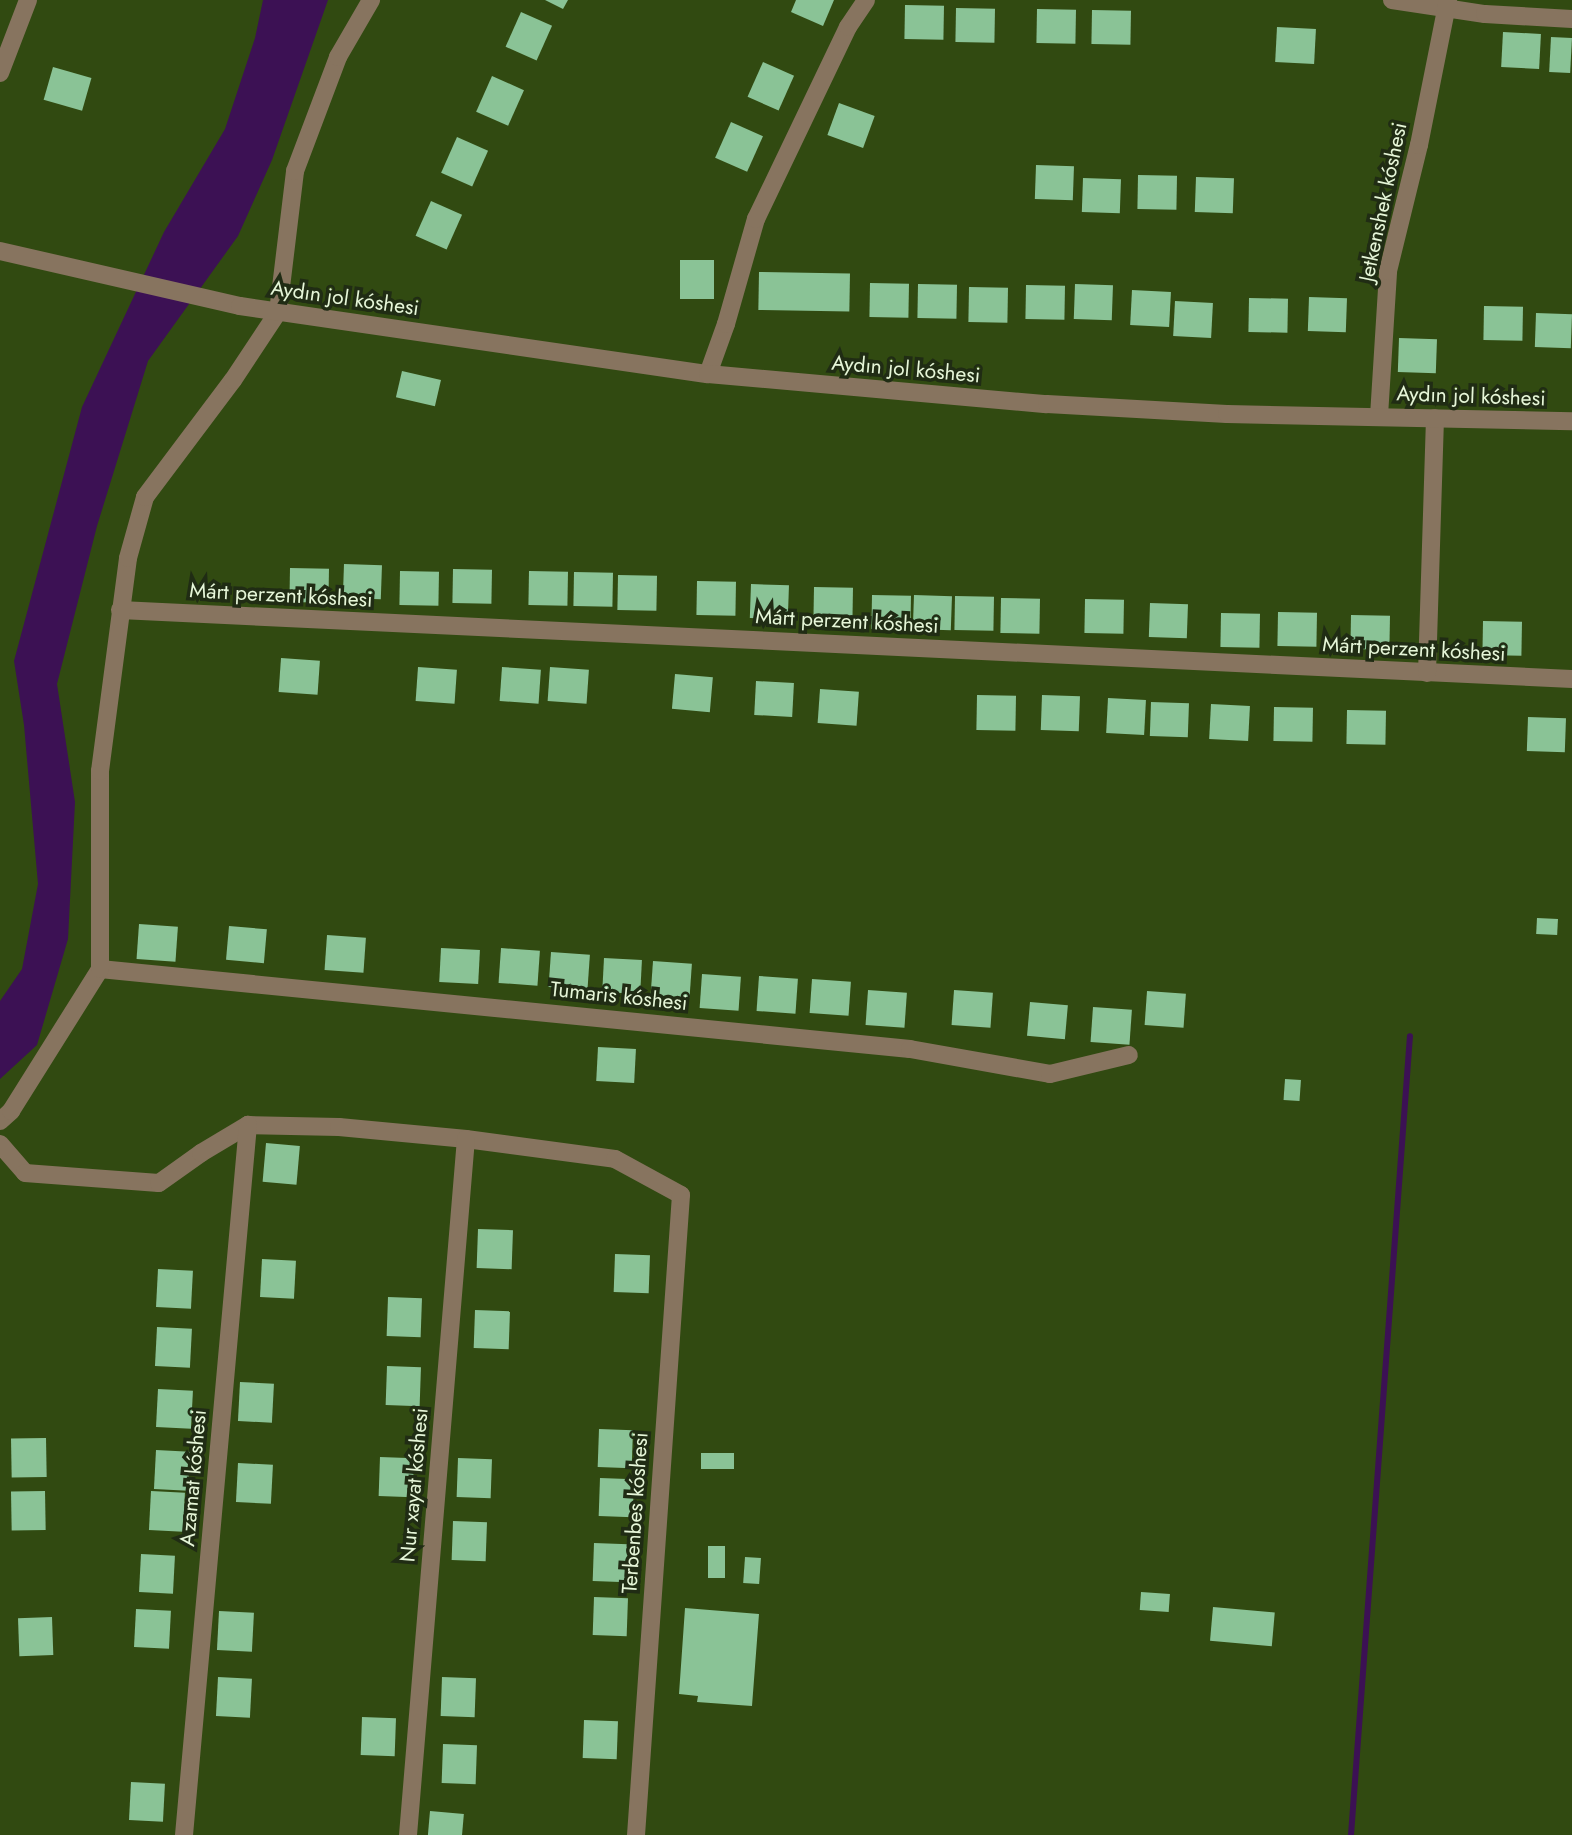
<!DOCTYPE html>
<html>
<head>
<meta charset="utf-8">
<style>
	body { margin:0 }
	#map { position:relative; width:1572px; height:1835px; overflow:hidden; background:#314a11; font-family:Jost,sans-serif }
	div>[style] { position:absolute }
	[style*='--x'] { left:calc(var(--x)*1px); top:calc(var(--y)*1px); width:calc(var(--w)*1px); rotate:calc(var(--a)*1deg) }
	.water>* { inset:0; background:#3c1154 }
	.stream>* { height:6px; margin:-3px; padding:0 3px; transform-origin:3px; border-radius:3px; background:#3c1154 }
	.building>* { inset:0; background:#8ac396; transform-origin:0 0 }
	.minor>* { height:18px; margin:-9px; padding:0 9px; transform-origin:9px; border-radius:9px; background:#87745f }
	.tertiary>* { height:18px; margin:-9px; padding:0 9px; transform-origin:9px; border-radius:9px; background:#87745f }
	span { translate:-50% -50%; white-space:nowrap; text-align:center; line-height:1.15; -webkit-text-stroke:7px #202c14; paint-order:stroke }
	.street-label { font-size:21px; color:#e6f6d8 }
</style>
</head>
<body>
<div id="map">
	<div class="water">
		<div style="clip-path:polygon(263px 0,328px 0,272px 160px,238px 236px,148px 361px,97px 526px,57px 684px,75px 802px,68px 939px,37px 1045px,0 1079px,0 1001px,22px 969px,38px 884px,24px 725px,14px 661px,82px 407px,164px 232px,225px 129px,255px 38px)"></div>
	</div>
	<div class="stream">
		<div style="--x:1351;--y:1835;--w:801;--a:-85.78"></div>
	</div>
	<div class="building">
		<div style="clip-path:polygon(545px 0,568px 0,563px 9px)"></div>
		<div style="clip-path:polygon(796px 0,834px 0,823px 26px,791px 12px)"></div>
		<div style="left:905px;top:5px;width:39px;height:34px;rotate:1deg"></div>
		<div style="left:956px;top:8px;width:39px;height:34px;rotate:1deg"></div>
		<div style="left:1037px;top:9px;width:39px;height:34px;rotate:1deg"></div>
		<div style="left:1092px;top:10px;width:39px;height:34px;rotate:1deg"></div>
		<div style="left:521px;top:12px;width:34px;height:38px;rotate:24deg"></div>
		<div style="left:1277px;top:27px;width:39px;height:35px;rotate:3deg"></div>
		<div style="left:1503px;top:32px;width:38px;height:35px;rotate:3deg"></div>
		<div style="left:1551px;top:37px;width:21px;height:35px;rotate:3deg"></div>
		<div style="left:763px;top:62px;width:34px;height:38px;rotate:24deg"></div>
		<div style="left:53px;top:67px;width:40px;height:34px;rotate:16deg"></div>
		<div style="left:492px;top:76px;width:35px;height:39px;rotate:24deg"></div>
		<div style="left:839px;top:103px;width:38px;height:34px;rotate:20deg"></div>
		<div style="left:731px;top:122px;width:35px;height:39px;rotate:24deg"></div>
		<div style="left:457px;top:137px;width:34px;height:39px;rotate:24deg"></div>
		<div style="left:1036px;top:165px;width:38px;height:34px;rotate:2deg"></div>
		<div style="left:1138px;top:175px;width:39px;height:34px;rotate:1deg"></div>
		<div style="left:1196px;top:177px;width:38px;height:35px;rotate:2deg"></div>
		<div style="left:1083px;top:178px;width:38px;height:34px;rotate:2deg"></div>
		<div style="left:431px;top:201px;width:34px;height:38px;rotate:24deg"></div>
		<div style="left:680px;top:260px;width:34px;height:39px"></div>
		<div style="left:759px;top:272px;width:91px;height:38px;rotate:1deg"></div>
		<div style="left:870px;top:283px;width:39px;height:34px;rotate:1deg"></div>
		<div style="left:918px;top:284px;width:39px;height:34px;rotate:1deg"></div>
		<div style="left:1075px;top:284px;width:38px;height:35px;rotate:2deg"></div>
		<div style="left:1026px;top:285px;width:39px;height:34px;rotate:1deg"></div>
		<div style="left:969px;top:287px;width:39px;height:35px;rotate:1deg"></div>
		<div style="left:1132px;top:290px;width:39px;height:35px;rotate:3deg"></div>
		<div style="left:1309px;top:297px;width:38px;height:34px;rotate:2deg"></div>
		<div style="left:1249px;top:298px;width:39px;height:34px;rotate:1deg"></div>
		<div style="left:1175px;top:301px;width:38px;height:35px;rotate:3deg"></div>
		<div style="left:1484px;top:306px;width:39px;height:34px;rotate:1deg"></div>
		<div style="left:1536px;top:313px;width:36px;height:34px;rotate:2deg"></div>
		<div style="left:1399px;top:338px;width:38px;height:34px;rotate:2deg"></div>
		<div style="left:402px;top:371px;width:40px;height:27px;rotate:13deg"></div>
		<div style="left:344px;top:564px;width:38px;height:34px;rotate:2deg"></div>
		<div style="left:290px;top:568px;width:39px;height:34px;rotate:1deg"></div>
		<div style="left:453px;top:569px;width:39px;height:34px;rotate:1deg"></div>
		<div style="left:400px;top:571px;width:39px;height:34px;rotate:1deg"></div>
		<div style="left:529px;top:571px;width:39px;height:34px;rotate:1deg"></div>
		<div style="left:574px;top:572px;width:39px;height:34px;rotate:1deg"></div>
		<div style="left:618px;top:575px;width:39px;height:35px;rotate:1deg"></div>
		<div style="left:697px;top:581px;width:39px;height:34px;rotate:1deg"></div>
		<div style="left:751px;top:584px;width:38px;height:34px;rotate:2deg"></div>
		<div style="left:814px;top:587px;width:39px;height:35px;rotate:1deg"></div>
		<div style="left:872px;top:595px;width:39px;height:34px;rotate:1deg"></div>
		<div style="left:914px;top:595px;width:38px;height:34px;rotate:2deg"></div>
		<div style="left:955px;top:596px;width:39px;height:34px;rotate:1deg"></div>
		<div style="left:1001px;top:598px;width:39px;height:35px;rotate:1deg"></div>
		<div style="left:1085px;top:599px;width:39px;height:34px;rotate:1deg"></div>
		<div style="left:1150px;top:603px;width:38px;height:34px;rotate:2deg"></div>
		<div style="left:1278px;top:612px;width:39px;height:34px;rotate:1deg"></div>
		<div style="left:1221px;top:613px;width:39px;height:34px;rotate:1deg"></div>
		<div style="left:1351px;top:615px;width:39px;height:34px;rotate:1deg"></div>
		<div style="left:1483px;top:621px;width:39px;height:34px;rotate:1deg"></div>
		<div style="left:281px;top:658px;width:39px;height:34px;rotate:4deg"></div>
		<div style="left:418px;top:667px;width:39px;height:34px;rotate:4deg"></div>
		<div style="left:502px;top:667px;width:39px;height:34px;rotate:4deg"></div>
		<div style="left:550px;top:667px;width:39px;height:34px;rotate:4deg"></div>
		<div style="left:675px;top:674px;width:38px;height:35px;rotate:5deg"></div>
		<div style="left:756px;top:681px;width:38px;height:34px;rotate:3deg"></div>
		<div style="left:820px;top:689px;width:39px;height:34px;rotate:4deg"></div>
		<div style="left:977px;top:695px;width:39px;height:35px;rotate:1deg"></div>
		<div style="left:1042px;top:695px;width:38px;height:35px;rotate:2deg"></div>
		<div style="left:1108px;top:698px;width:38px;height:35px;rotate:3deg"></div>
		<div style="left:1151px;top:702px;width:38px;height:34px;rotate:2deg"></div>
		<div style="left:1211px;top:704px;width:39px;height:35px;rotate:3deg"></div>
		<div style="left:1274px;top:707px;width:39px;height:34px;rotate:1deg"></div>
		<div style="left:1347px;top:710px;width:39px;height:34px;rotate:1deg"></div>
		<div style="left:1528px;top:717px;width:38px;height:34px;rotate:2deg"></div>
		<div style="left:1537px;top:918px;width:21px;height:16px;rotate:3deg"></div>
		<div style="left:139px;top:924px;width:39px;height:35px;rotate:4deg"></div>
		<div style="left:229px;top:926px;width:38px;height:34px;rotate:5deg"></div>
		<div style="left:327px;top:935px;width:39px;height:35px;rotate:4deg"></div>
		<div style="left:441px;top:948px;width:39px;height:34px;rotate:3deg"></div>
		<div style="left:501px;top:948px;width:39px;height:35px;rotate:4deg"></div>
		<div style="left:551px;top:952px;width:39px;height:35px;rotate:4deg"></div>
		<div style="left:604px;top:958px;width:38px;height:34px;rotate:3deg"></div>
		<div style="left:653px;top:961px;width:39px;height:34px;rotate:4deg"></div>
		<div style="left:702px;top:974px;width:39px;height:34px;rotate:4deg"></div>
		<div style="left:759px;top:976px;width:39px;height:35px;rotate:4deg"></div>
		<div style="left:812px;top:979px;width:39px;height:34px;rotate:4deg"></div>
		<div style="left:868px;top:990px;width:39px;height:35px;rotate:4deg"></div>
		<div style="left:954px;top:990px;width:39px;height:35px;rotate:4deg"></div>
		<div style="left:1147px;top:991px;width:39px;height:34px;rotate:4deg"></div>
		<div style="left:1030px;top:1002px;width:38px;height:34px;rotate:5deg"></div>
		<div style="left:1093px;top:1007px;width:39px;height:35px;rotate:4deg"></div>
		<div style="left:598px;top:1047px;width:38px;height:34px;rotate:3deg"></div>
		<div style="left:1285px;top:1079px;width:16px;height:21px;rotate:4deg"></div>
		<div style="left:266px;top:1143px;width:34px;height:39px;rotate:5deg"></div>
		<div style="left:478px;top:1229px;width:35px;height:39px;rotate:2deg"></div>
		<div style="left:615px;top:1254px;width:35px;height:38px;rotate:2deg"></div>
		<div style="left:262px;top:1259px;width:34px;height:38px;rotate:3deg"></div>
		<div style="left:158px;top:1269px;width:35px;height:38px;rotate:3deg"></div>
		<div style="left:388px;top:1297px;width:34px;height:39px;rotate:2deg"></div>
		<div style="left:475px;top:1310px;width:35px;height:38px;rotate:2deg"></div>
		<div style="left:157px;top:1327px;width:35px;height:39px;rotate:3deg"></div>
		<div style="left:387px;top:1366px;width:34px;height:39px;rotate:2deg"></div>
		<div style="left:240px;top:1382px;width:34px;height:39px;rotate:3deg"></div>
		<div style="left:158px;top:1389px;width:35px;height:38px;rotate:3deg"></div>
		<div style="left:599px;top:1429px;width:34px;height:38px;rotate:2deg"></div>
		<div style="left:46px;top:1438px;width:39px;height:35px;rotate:89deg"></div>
		<div style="left:156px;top:1450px;width:34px;height:39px;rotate:3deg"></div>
		<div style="left:701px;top:1453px;width:33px;height:16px"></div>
		<div style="left:380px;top:1457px;width:34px;height:39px;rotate:2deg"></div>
		<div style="left:458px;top:1458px;width:34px;height:39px;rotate:2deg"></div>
		<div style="left:238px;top:1463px;width:35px;height:39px;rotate:3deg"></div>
		<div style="left:600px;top:1478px;width:34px;height:38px;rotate:2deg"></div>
		<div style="left:45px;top:1491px;width:39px;height:34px;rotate:89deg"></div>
		<div style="left:151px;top:1491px;width:34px;height:39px;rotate:3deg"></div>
		<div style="left:453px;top:1521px;width:34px;height:39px;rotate:2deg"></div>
		<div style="left:594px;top:1543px;width:34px;height:38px;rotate:2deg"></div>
		<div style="left:708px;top:1546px;width:17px;height:32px"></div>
		<div style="left:141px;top:1554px;width:34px;height:38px;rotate:3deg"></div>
		<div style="left:745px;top:1557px;width:16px;height:26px;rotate:4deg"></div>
		<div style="left:1141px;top:1592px;width:29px;height:18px;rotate:4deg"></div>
		<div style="left:594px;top:1597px;width:34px;height:38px;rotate:2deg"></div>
		<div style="left:1213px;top:1607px;width:62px;height:34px;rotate:5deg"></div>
		<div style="clip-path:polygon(685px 1608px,759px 1614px,752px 1706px,697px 1702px,698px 1696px,679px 1694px)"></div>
		<div style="left:136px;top:1609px;width:35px;height:38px;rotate:3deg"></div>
		<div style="left:219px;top:1611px;width:35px;height:39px;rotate:3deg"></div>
		<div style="left:52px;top:1617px;width:38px;height:34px;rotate:88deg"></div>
		<div style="left:218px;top:1677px;width:34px;height:39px;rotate:3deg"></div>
		<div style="left:442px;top:1677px;width:34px;height:39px;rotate:2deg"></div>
		<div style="left:362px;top:1717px;width:34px;height:38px;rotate:2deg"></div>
		<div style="left:584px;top:1720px;width:34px;height:38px;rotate:2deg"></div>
		<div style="left:443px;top:1744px;width:34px;height:39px;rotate:2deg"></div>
		<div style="left:131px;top:1782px;width:34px;height:38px;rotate:3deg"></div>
		<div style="left:430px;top:1811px;width:34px;height:24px;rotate:5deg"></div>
	</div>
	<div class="minor">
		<div style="--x:1392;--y:0;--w:94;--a:8.6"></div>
		<div style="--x:1485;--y:14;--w:87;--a:3.3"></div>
		<div style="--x:0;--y:73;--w:78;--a:-69"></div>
		<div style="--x:708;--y:374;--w:53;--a:-70.2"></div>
		<div style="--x:726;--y:324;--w:109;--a:-74.1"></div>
		<div style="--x:756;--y:219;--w:213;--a:-64.4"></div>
		<div style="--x:848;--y:27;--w:32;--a:-56"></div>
		<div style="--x:1379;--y:416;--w:145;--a:-86.4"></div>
		<div style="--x:1388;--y:271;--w:130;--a:-76.2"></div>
		<div style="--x:1419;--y:145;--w:148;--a:-78.7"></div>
		<div style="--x:120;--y:610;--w:1454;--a:2.72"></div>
		<div style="--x:1427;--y:673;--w:255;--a:-88.2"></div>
		<div style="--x:100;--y:969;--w:814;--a:5.64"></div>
		<div style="--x:910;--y:1049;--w:142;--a:10.1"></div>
		<div style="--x:1050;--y:1074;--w:81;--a:-13.5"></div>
		<div style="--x:0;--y:1121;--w:15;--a:-42"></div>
		<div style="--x:11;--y:1111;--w:168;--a:-57.9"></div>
		<div style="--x:100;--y:969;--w:198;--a:-90"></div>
		<div style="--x:100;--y:771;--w:215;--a:-82.5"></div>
		<div style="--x:128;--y:558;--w:63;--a:-74.4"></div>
		<div style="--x:145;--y:497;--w:146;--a:-53.1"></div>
		<div style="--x:233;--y:380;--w:82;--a:-56.5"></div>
		<div style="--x:278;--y:312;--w:142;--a:-83.1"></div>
		<div style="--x:295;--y:171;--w:122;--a:-69.3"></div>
		<div style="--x:338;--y:57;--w:66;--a:-59.9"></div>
		<div style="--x:0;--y:1144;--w:38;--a:49"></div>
		<div style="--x:25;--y:1173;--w:134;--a:4.3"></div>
		<div style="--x:159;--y:1183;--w:52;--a:-35.5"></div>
		<div style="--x:201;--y:1153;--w:55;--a:-30.8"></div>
		<div style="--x:248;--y:1125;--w:91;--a:1.3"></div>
		<div style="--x:339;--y:1127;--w:128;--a:5.4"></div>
		<div style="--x:466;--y:1139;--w:150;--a:7.6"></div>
		<div style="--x:615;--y:1159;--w:75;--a:28.6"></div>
		<div style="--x:681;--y:1195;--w:642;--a:94.02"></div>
		<div style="--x:184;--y:1835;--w:713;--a:-84.85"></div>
		<div style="--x:408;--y:1835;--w:698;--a:-85.24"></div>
	</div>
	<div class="tertiary">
		<div style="--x:0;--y:251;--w:246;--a:12.9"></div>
		<div style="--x:240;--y:306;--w:473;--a:8.3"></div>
		<div style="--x:708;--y:374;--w:340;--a:5.1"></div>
		<div style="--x:1047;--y:404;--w:180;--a:3.2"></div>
		<div style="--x:1227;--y:414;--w:345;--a:1.2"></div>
	</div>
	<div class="street-label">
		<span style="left:1383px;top:202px;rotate:-78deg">Jetkenshek kóshesi</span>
		<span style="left:345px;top:298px;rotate:8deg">Aydın jol kóshesi</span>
		<span style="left:906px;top:369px;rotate:5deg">Aydın jol kóshesi</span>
		<span style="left:1471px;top:396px;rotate:2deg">Aydın jol kóshesi</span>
		<span style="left:281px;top:595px;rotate:3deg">Márt perzent kóshesi</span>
		<span style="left:847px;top:621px;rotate:3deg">Márt perzent kóshesi</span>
		<span style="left:1414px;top:649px;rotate:3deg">Márt perzent kóshesi</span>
		<span style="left:619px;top:996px;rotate:6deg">Tumaris kóshesi</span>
		<span style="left:193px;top:1478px;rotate:-85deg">Azamat kóshesi</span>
		<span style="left:414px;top:1485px;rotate:-85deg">Nur xayat kóshesi</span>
		<span style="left:635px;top:1513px;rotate:-86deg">Terbenbes kóshesi</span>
	</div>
</div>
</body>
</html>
